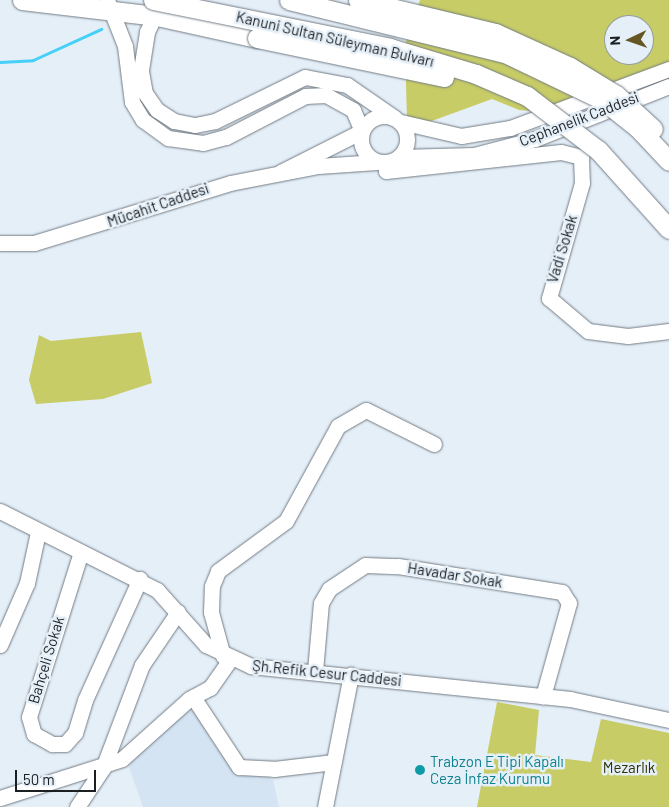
<!DOCTYPE html>
<html>
<head>
<meta charset="utf-8">
<style>
	body { margin:0 }
	#map { position:relative; width:669px; height:807px; overflow:hidden; background:#e5eff8; font-family:Barlow,sans-serif }
	div>[style] { position:absolute }
	[style*='--x'] { left:calc(var(--x)*1px); top:calc(var(--y)*1px); width:calc(var(--w)*1px); rotate:calc(var(--a)*1deg) }
	.built>* { inset:0; background:#d4e4f3 }
	.green>* { inset:0; background:#c7cc66 }
	.stream>* { height:3px; margin:-1.5px; padding:0 1.5px; transform-origin:1.5px; border-radius:1.5px; background:#46d0f8 }
	.roads { filter:drop-shadow(0 0 1px #727b83) drop-shadow(0 0 1px #727b83) }
	.minor>* { height:15px; margin:-7.5px; padding:0 7.5px; transform-origin:7.5px; border-radius:7.5px; background:#fff }
	.minor>.ring { margin:-7.5px; padding:0; box-sizing:content-box; background:none; border:15px solid #fff; border-radius:50% }
	.major>* { height:19px; margin:-9.5px; padding:0 9.5px; transform-origin:9.5px; border-radius:9.5px; background:#fff }
	.bridges { filter:drop-shadow(0 0 1px #727b83) drop-shadow(0 0 1px #727b83) }
	.major-bridge>* { height:19px; margin:-9.5px; padding:0 9.5px; transform-origin:9.5px; border-radius:9.5px; background:#fff }
	.dots>* { width:14px; height:14px; translate:-50% -50%; box-sizing:border-box; border:2px solid #e5eff8; border-radius:50% }
	span { translate:-50% -50%; white-space:nowrap; text-align:center; line-height:1.15; -webkit-text-stroke:5px #e5eff8; paint-order:stroke }
	.street-label { font-size:15px; color:#1b1f22 }
	.culture-label { font-size:15px; color:#0d838f }
	.left { translate:0 -50%; text-align:left }
	.park-label { font-size:15px; color:#303204 }
	.north { position:absolute; left:604px; top:15px; width:50px; height:50px; box-sizing:border-box; background:#e5eff8; border:1px solid #949ca2; border-radius:50%; rotate:267deg; font-size:14px; font-weight:700; line-height:20px; text-align:center; color:#1b1f22 }
	.north::after { content:''; display:block; margin:auto; width:18px; height:22px; background:#655623; clip-path:polygon(50% 0,100% 100%,50% 72%,0 100%) }
	.scale { position:absolute; left:15px; top:770px; width:81px; height:22px; box-sizing:border-box; border:2px solid #1b1f22; border-top:0; padding-left:6px; font-size:15px; line-height:18px; white-space:nowrap; color:#1b1f22; -webkit-text-stroke:4px #e5eff8; paint-order:stroke }
</style>
</head>
<body>
<div id="map">
	<div class="built">
		<div style="clip-path:polygon(190px 705px,234px 770px,273px 779px,279px 807px,143px 807px,129px 767px,133px 757px)"></div>
	</div>
	<div class="green">
		<div style="clip-path:polygon(evenodd,420px 0,669px 0,669px 75px,562px 114px,519px 110px,492px 99px,429px 122px,407px 122px,405px 44px,420px 0,614px 25px,644px 25px,644px 55px,614px 55px,614px 25px)"></div>
		<div style="clip-path:polygon(141px 332px,152px 383px,103px 399px,36px 404px,29px 380px,39px 335px,51px 341px)"></div>
		<div style="clip-path:polygon(497px 702px,539px 710px,535px 755px,591px 762px,601px 719px,669px 733px,669px 807px,477px 807px)"></div>
	</div>
	<div class="stream">
		<div style="--x:0;--y:62;--w:33;--a:-3"></div>
		<div style="--x:33;--y:60;--w:75;--a:-24.5"></div>
	</div>
	<div class="roads">
		<div class="minor">
			<div style="--x:107;--y:0;--w:49;--a:68.6"></div>
			<div style="--x:125;--y:46;--w:56;--a:82.9"></div>
			<div style="--x:132;--y:102;--w:21;--a:59"></div>
			<div style="--x:143;--y:120;--w:31;--a:36"></div>
			<div style="--x:168;--y:138;--w:35;--a:8"></div>
			<div style="--x:203;--y:143;--w:24;--a:-15"></div>
			<div style="--x:226;--y:137;--w:89;--a:-27.4"></div>
			<div style="--x:305;--y:96;--w:21;--a:-3"></div>
			<div style="--x:326;--y:95;--w:31;--a:29"></div>
			<div style="--x:353;--y:110;--w:23;--a:67"></div>
			<div style="--x:362;--y:131;--w:91;--a:153.2"></div>
			<div style="--x:159;--y:7;--w:28;--a:116"></div>
			<div style="--x:147;--y:32;--w:39;--a:99"></div>
			<div style="--x:141;--y:71;--w:22;--a:80"></div>
			<div style="--x:145;--y:93;--w:21;--a:55"></div>
			<div style="--x:157;--y:110;--w:20;--a:33"></div>
			<div style="--x:174;--y:121;--w:21;--a:11"></div>
			<div style="--x:195;--y:125;--w:20;--a:-11"></div>
			<div style="--x:215;--y:121;--w:100;--a:-26.1"></div>
			<div style="--x:305;--y:77;--w:43;--a:10.8"></div>
			<div style="--x:347;--y:85;--w:58;--a:34.5"></div>
			<div class="ring" style="left:361px;top:116px;width:31px;height:31px"></div>
			<div style="--x:401;--y:122;--w:62;--a:13.1"></div>
			<div style="--x:461;--y:136;--w:50;--a:-9.3"></div>
			<div style="--x:510;--y:128;--w:170;--a:-20.4"></div>
			<div style="--x:399;--y:157;--w:75;--a:-1.5"></div>
			<div style="--x:474;--y:155;--w:63;--a:-14.7"></div>
			<div style="--x:535;--y:139;--w:144;--a:-21.6"></div>
			<div style="--x:385;--y:163;--w:8;--a:83"></div>
			<div style="--x:386;--y:171;--w:176;--a:-6.2"></div>
			<div style="--x:561;--y:152;--w:21;--a:14"></div>
			<div style="--x:581;--y:157;--w:26;--a:88"></div>
			<div style="--x:582;--y:183;--w:120;--a:106"></div>
			<div style="--x:549;--y:298;--w:51;--a:40.2"></div>
			<div style="--x:588;--y:331;--w:40;--a:7.1"></div>
			<div style="--x:628;--y:336;--w:41;--a:-7"></div>
			<div style="--x:0;--y:243;--w:34;--a:0"></div>
			<div style="--x:34;--y:243;--w:205;--a:-17"></div>
			<div style="--x:230;--y:183;--w:90;--a:-10.9"></div>
			<div style="--x:318;--y:166;--w:59;--a:-3.9"></div>
			<div style="--x:0;--y:511;--w:176;--a:26.7"></div>
			<div style="--x:157;--y:590;--w:74;--a:48.3"></div>
			<div style="--x:206;--y:645;--w:50;--a:25"></div>
			<div style="--x:251;--y:666;--w:321;--a:5.9"></div>
			<div style="--x:570;--y:699;--w:101;--a:12"></div>
			<div style="--x:81;--y:552;--w:173;--a:107.5"></div>
			<div style="--x:29;--y:717;--w:18;--a:74"></div>
			<div style="--x:34;--y:734;--w:21;--a:29"></div>
			<div style="--x:52;--y:744;--w:13;--a:0"></div>
			<div style="--x:65;--y:744;--w:15;--a:-48"></div>
			<div style="--x:75;--y:733;--w:34;--a:-73"></div>
			<div style="--x:85;--y:700;--w:133;--a:-65.6"></div>
			<div style="--x:0;--y:645;--w:68;--a:-66.5"></div>
			<div style="--x:27;--y:583;--w:52;--a:-77.8"></div>
			<div style="--x:223;--y:656;--w:46;--a:-105.3"></div>
			<div style="--x:211;--y:612;--w:26;--a:-88"></div>
			<div style="--x:212;--y:586;--w:16;--a:-68"></div>
			<div style="--x:218;--y:571;--w:84;--a:-36.3"></div>
			<div style="--x:286;--y:521;--w:108;--a:-61.3"></div>
			<div style="--x:338;--y:426;--w:32;--a:-30"></div>
			<div style="--x:366;--y:410;--w:76;--a:26.6"></div>
			<div style="--x:315;--y:671;--w:68;--a:-85"></div>
			<div style="--x:321;--y:603;--w:16;--a:-60"></div>
			<div style="--x:329;--y:589;--w:43;--a:-33.7"></div>
			<div style="--x:365;--y:565;--w:33;--a:2"></div>
			<div style="--x:398;--y:566;--w:166;--a:9"></div>
			<div style="--x:562;--y:592;--w:13;--a:58"></div>
			<div style="--x:569;--y:603;--w:97;--a:105.6"></div>
			<div style="--x:193;--y:697;--w:84;--a:56.7"></div>
			<div style="--x:239;--y:767;--w:35;--a:3"></div>
			<div style="--x:274;--y:769;--w:60;--a:-6.7"></div>
			<div style="--x:0;--y:798;--w:128;--a:-17.7"></div>
			<div style="--x:122;--y:759;--w:90;--a:-41.8"></div>
			<div style="--x:189;--y:699;--w:24;--a:-28"></div>
			<div style="--x:210;--y:688;--w:35;--a:-55"></div>
			<div style="--x:77;--y:807;--w:47;--a:-56.3"></div>
			<div style="--x:103;--y:768;--w:110;--a:-69.3"></div>
			<div style="--x:142;--y:665;--w:64;--a:-55.8"></div>
			<div style="--x:325;--y:807;--w:135;--a:-78.9"></div>
		</div>
		<div class="major">
			<div style="--x:22;--y:0;--w:136;--a:6.8"></div>
			<div style="--x:157;--y:16;--w:102;--a:12.4"></div>
		</div>
	</div>
	<div class="bridges">
		<div class="major-bridge">
			<div style="--x:153;--y:0;--w:242;--a:11.4"></div>
			<div style="--x:390;--y:48;--w:90;--a:16.8"></div>
			<div style="--x:476;--y:74;--w:56;--a:23.3"></div>
			<div style="--x:527;--y:96;--w:89;--a:37.3"></div>
			<div style="--x:598;--y:150;--w:106;--a:48.1"></div>
			<div style="--x:289;--y:0;--w:222;--a:13.8"></div>
			<div style="--x:505;--y:53;--w:109;--a:25.6"></div>
			<div style="--x:603;--y:100;--w:45;--a:38.7"></div>
			<div style="--x:638;--y:128;--w:45;--a:46.8"></div>
			<div style="--x:358;--y:0;--w:141;--a:13.5"></div>
			<div style="--x:495;--y:33;--w:82;--a:24.4"></div>
			<div style="--x:570;--y:67;--w:54;--a:31.3"></div>
			<div style="--x:616;--y:95;--w:50;--a:42.6"></div>
			<div style="--x:257;--y:38;--w:191;--a:11.8"></div>
		</div>
	</div>
	<div class="dots">
		<div style="left:420px;top:770px;background:#0f9aa8"></div>
	</div>
	<div class="street-label">
		<span style="left:335px;top:39px;rotate:13deg">Kanuni Sultan Süleyman Bulvarı</span>
		<span style="left:579px;top:119px;rotate:-21deg">Cephanelik Caddesi</span>
		<span style="left:158px;top:205px;rotate:-19deg">Mücahit Caddesi</span>
		<span style="left:562px;top:249px;rotate:-73deg">Vadi Sokak</span>
		<span style="left:455px;top:575px;rotate:9deg">Havadar Sokak</span>
		<span style="left:46px;top:660px;rotate:-73deg">Bahçeli Sokak</span>
		<span style="left:327px;top:673px;rotate:6deg">Şh.Refik Cesur Caddesi</span>
	</div>
	<div class="culture-label">
		<span class="left" style="left:430px;top:770px">Trabzon E Tipi Kapalı<br>Ceza İnfaz Kurumu</span>
	</div>
	<div class="park-label">
		<span style="left:629px;top:768px">Mezarlık</span>
	</div>
	<div class="north">N</div>
	<div class="scale">50 m</div>
</div>
</body>
</html>
